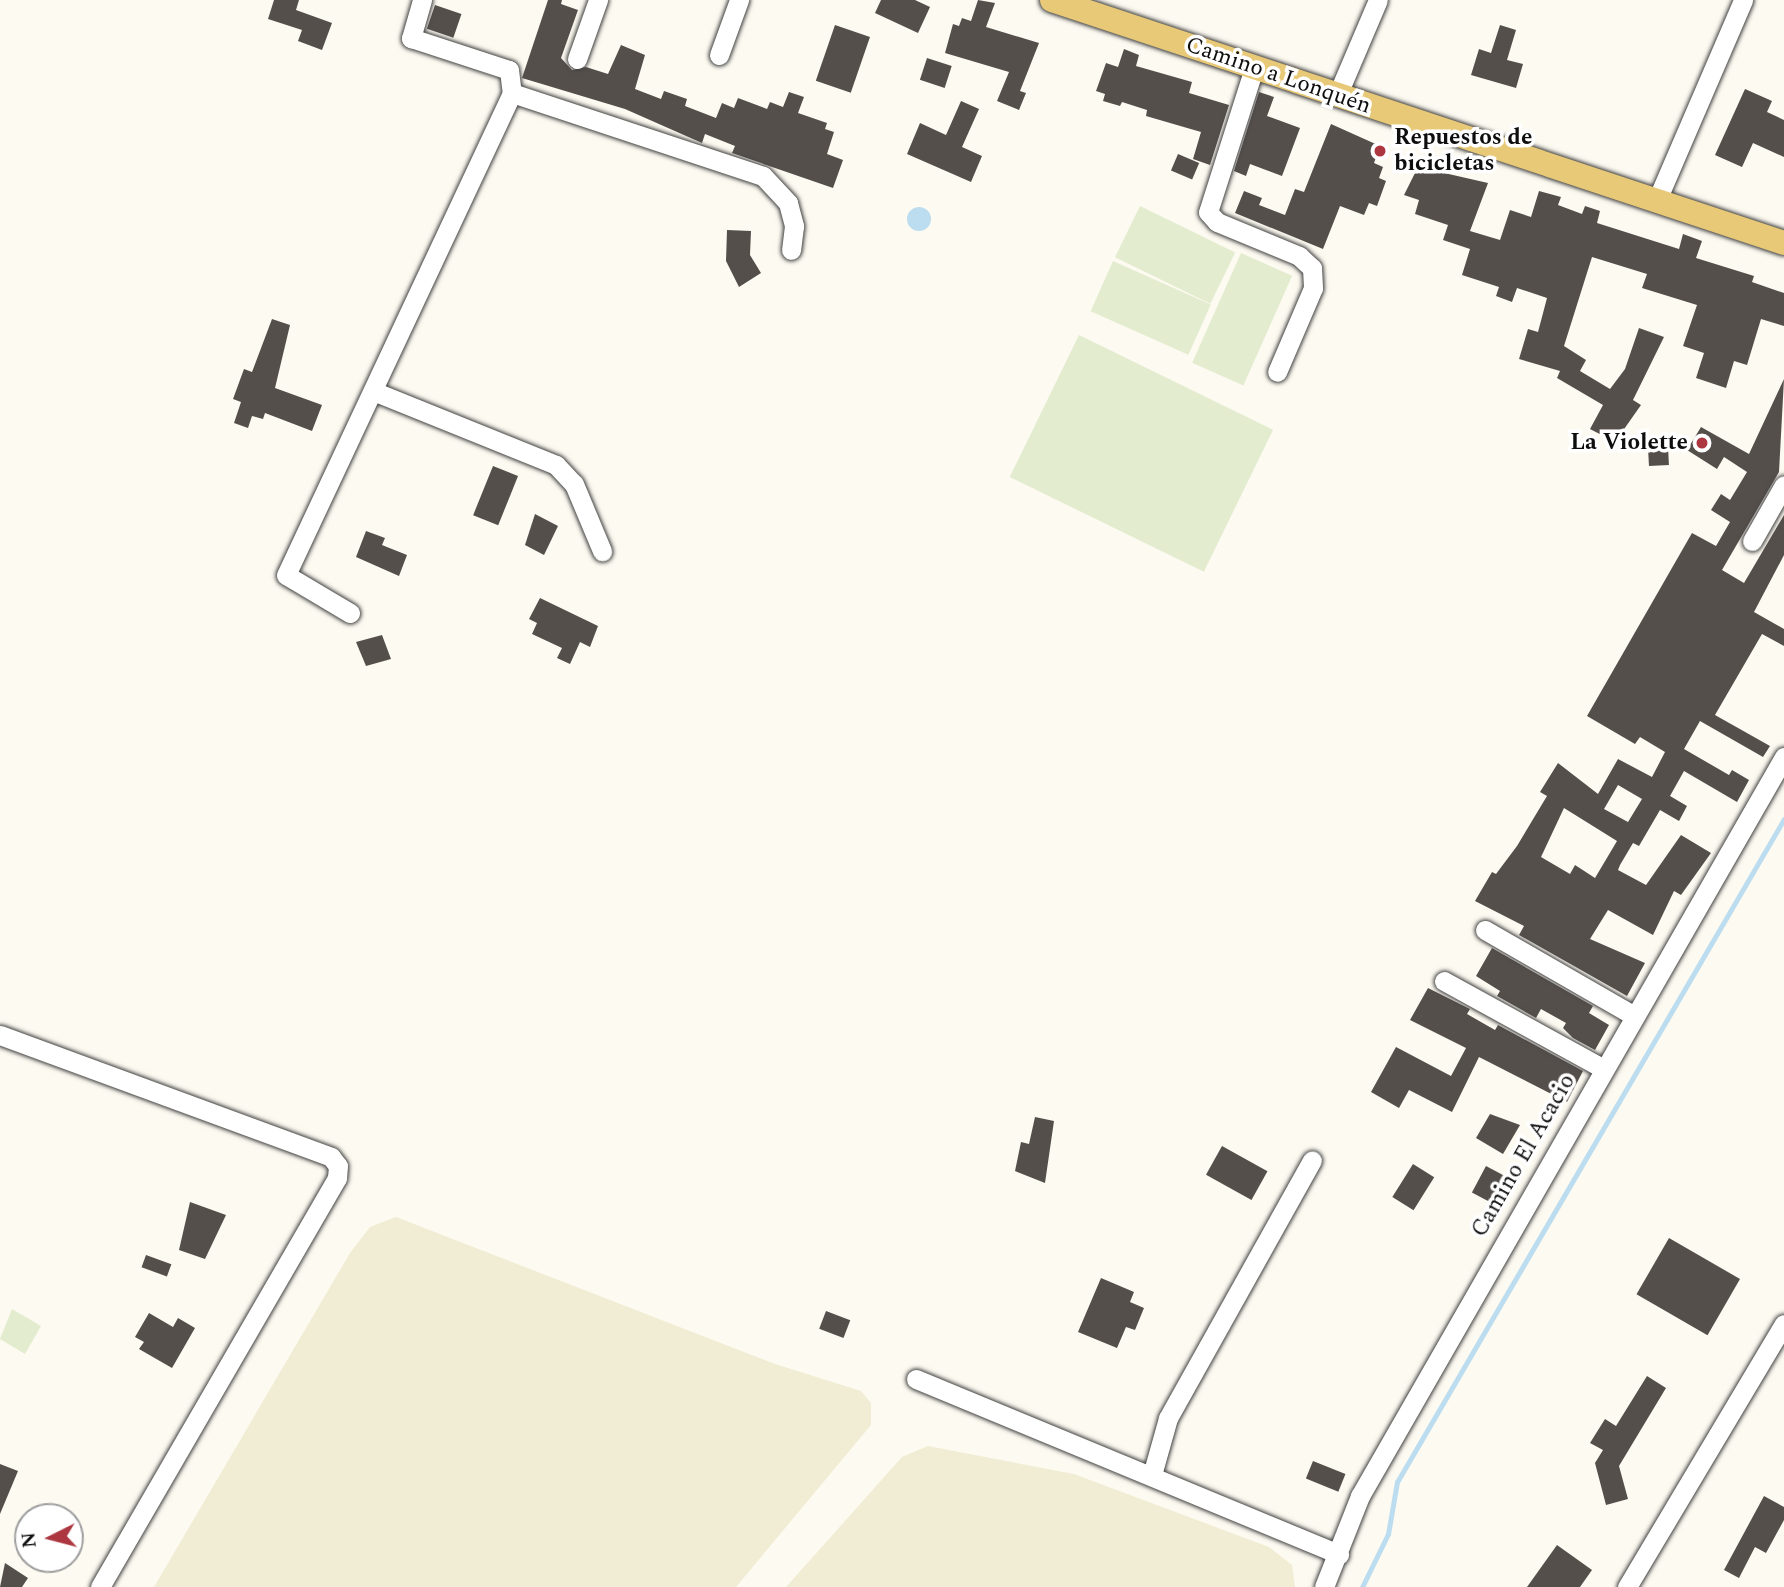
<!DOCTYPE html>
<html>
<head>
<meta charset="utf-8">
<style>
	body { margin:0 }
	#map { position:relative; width:1784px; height:1587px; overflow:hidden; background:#fdfaf1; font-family:Spectral,serif }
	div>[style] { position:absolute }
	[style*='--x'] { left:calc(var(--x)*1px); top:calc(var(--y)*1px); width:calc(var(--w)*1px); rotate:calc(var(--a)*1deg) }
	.farmland>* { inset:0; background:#f1edd4 }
	.pitch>* { inset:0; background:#e3eccf; transform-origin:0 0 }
	.water>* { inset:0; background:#bcddef }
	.round { border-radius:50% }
	.stream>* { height:5px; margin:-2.5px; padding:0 2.5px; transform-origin:2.5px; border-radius:2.5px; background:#bcddef }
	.building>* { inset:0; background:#554f4c; transform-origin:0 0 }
	.roads { filter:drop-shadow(0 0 2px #414141) drop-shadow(0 0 2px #414141) }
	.minor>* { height:19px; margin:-9.5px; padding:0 9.5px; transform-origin:9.5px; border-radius:9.5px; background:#fff }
	.major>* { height:24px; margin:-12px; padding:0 12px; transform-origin:12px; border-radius:12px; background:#e8c977 }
	.dots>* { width:19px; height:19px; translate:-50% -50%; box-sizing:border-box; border:4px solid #fff; border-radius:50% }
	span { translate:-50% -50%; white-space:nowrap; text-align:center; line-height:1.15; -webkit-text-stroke:7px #fff; paint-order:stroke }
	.street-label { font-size:23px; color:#0e0e0e }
	.poi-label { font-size:23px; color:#0e0e0e; font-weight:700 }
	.left { translate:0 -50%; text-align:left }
	.right { translate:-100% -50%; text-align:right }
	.north { position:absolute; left:14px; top:1503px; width:70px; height:70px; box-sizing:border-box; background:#fff; border:2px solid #9f9f9f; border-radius:50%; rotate:264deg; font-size:19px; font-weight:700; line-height:28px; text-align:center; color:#0e0e0e }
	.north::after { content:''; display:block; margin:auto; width:24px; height:32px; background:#ad3740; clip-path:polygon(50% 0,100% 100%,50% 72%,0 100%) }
</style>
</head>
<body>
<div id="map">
	<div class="farmland">
		<div style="clip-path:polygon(396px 1217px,775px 1364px,861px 1391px,871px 1403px,871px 1425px,736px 1587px,154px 1587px,350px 1253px,370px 1227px)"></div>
		<div style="clip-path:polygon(928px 1446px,1074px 1474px,1269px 1547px,1292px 1565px,1295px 1587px,786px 1587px,902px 1457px)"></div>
	</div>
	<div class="pitch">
		<div style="left:1140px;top:206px;width:106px;height:57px;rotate:26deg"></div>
		<div style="left:1241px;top:253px;width:56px;height:120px;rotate:24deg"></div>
		<div style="left:1113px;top:261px;width:107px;height:55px;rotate:24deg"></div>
		<div style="left:1079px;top:335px;width:216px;height:158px;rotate:26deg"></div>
		<div style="clip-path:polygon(12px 1309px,41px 1326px,25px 1354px,0 1339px)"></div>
	</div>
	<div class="water">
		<div class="round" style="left:907px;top:207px;width:24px;height:24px"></div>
	</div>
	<div class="stream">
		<div style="--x:1362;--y:1587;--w:59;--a:-63.9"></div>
		<div style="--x:1388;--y:1534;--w:53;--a:-80.2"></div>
		<div style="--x:1397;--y:1482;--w:768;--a:-59.73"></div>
	</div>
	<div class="building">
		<div style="clip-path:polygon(274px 0,299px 0,296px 10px,332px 23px,322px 50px,298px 41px,302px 30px,268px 19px)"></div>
		<div style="clip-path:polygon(548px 0,562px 0,561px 4px,578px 10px,561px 58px,572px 70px,586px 67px,608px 74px,621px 45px,645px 55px,635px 89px,661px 99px,664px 91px,687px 99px,685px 106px,716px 118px,722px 103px,734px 108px,738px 98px,767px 109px,770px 102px,783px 107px,789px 92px,804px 97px,798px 113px,827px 123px,825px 129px,834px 132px,827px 154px,843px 160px,833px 188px,732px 153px,735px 146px,705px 134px,702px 143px,625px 109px,522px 78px)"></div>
		<div style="clip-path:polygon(881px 0,915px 0,930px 7px,918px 33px,875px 13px)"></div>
		<div style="clip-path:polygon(978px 0,995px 3px,986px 27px,1039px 43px,1020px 91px,1026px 93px,1019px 110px,997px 101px,1009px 72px,945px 53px,953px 24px,959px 26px,962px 18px,971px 21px)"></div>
		<div style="left:435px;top:5px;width:28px;height:25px;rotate:19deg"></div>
		<div style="left:835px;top:25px;width:37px;height:59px;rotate:19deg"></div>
		<div style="clip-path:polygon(1500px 25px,1516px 30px,1507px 60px,1523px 64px,1516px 88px,1471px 75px,1479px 49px,1491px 53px)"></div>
		<div style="clip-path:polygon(1124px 49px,1139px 55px,1136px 66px,1192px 82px,1189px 93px,1229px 105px,1210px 165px,1193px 159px,1201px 132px,1146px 116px,1147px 110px,1122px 102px,1120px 106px,1103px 101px,1105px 94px,1096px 91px,1106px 63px,1118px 67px)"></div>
		<div style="left:927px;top:58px;width:26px;height:23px;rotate:18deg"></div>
		<div style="clip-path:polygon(1745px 89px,1772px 101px,1767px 112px,1784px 120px,1784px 157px,1753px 143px,1742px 167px,1715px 155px)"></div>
		<div style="clip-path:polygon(1259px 92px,1274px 97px,1267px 116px,1300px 128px,1282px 176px,1250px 164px,1246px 176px,1234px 171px)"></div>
		<div style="clip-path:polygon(961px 101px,979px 109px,962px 147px,982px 156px,971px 182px,907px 154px,920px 123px,946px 135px)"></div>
		<div style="clip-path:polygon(1331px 124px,1380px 146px,1374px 163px,1383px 167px,1379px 178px,1386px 181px,1377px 206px,1369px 203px,1364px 215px,1340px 206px,1323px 249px,1235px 213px,1244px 191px,1262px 198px,1259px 205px,1285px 215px,1295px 189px,1304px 192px)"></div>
		<div style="left:1178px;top:154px;width:23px;height:18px;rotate:23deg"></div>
		<div style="clip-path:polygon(1418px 167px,1488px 183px,1470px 231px,1500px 240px,1510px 210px,1531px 217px,1539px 191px,1561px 197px,1558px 205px,1582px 214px,1585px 206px,1600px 211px,1597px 223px,1679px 249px,1683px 234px,1702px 241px,1696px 258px,1754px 276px,1752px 282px,1784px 293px,1784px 326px,1761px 319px,1747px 365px,1734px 361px,1726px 388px,1696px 378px,1704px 353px,1683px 346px,1697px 305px,1642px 288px,1647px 274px,1592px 257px,1564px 346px,1586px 360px,1580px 371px,1610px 389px,1625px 369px,1639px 328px,1664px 337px,1633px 400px,1641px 405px,1615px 442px,1590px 429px,1603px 405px,1557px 378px,1560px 371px,1519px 359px,1528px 329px,1538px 332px,1547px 298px,1517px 288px,1512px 302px,1496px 296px,1499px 287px,1462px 275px,1470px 249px,1443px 240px,1448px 225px,1415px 214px,1419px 200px,1404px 195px)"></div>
		<div style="clip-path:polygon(727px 230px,751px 231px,750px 255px,761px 273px,739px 287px,726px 261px)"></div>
		<div style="clip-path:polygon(272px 319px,290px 325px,275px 388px,322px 405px,312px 431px,265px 413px,263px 419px,252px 416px,248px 428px,234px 423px,241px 402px,233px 399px,244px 369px,252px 372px)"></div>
		<div style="clip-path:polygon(evenodd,1784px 379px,1779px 472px,1722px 570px,1744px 583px,1784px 515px,1784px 555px,1754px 612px,1784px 629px,1784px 646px,1762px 634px,1715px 715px,1770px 746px,1763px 757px,1700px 721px,1684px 749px,1729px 775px,1732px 770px,1749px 780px,1737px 802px,1684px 771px,1670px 796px,1687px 806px,1679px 821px,1660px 810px,1639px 846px,1633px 843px,1620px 865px,1618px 870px,1646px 885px,1681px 835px,1711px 853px,1681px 895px,1674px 891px,1653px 935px,1608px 910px,1590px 939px,1645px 963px,1627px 996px,1519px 935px,1524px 926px,1475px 901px,1492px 872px,1496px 874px,1517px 846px,1547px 796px,1540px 792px,1558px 763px,1598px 794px,1618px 759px,1652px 777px,1665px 752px,1640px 737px,1635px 744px,1587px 716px,1692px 533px,1716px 546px,1730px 522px,1711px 510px,1721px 494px,1730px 500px,1747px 472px,1724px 457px,1717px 469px,1687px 450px,1701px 427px,1749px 454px,1784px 379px,1618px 785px,1642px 799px,1628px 822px,1604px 809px,1618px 785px,1784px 379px,1564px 808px,1617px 841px,1595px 878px,1575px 865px,1570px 874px,1541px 857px,1564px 808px)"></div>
		<div style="left:1668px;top:447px;width:18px;height:20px;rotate:87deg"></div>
		<div style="left:493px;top:466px;width:27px;height:53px;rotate:22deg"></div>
		<div style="clip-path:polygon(535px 514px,558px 526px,544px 555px,525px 545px)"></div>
		<div style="clip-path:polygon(366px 531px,385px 538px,382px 545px,407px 555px,399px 576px,356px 557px)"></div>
		<div style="clip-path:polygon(540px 598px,598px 626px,590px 647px,580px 642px,570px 664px,557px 658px,562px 648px,532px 634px,537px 623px,529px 619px)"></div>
		<div style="clip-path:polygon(382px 635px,391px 659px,366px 666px,356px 642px)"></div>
		<div style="clip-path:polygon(1492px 948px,1593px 1006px,1589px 1013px,1609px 1025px,1595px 1050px,1573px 1038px,1563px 1028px,1566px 1023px,1541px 1009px,1536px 1018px,1497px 996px,1500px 991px,1476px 976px)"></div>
		<div style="clip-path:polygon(1428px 988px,1470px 1009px,1467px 1014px,1495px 1030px,1498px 1025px,1583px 1071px,1567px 1102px,1479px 1057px,1452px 1112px,1409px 1090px,1399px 1108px,1371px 1092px,1396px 1047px,1451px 1076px,1466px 1048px,1410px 1020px)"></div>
		<div style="clip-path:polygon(1490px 1114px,1520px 1125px,1503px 1154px,1476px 1138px)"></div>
		<div style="clip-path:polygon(1035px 1117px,1054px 1121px,1045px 1183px,1015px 1171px,1021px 1142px,1029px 1144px)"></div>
		<div style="left:1222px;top:1146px;width:52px;height:33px;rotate:29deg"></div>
		<div style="left:1413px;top:1164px;width:25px;height:39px;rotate:32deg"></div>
		<div style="left:1486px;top:1166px;width:24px;height:30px;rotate:28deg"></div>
		<div style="clip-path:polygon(190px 1202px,226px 1215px,205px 1259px,179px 1250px)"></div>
		<div style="left:1669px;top:1238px;width:82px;height:65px;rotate:30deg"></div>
		<div style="left:146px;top:1255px;width:27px;height:13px;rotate:20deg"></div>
		<div style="clip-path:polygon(1101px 1278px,1134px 1292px,1130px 1302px,1144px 1308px,1135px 1330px,1126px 1327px,1117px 1348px,1078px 1332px)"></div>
		<div style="left:826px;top:1311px;width:26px;height:19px;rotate:21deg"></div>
		<div style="clip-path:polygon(149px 1313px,173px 1327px,178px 1318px,195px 1328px,172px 1368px,139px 1349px,144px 1342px,135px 1337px)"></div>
		<div style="clip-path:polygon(1647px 1376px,1666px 1388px,1619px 1466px,1628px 1499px,1606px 1505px,1595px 1463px,1603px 1450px,1590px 1443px,1605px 1419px,1616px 1426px)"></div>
		<div style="left:1313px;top:1461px;width:35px;height:19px;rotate:22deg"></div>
		<div style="clip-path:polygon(0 1464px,18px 1471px,0 1514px)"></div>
		<div style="clip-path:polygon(1764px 1496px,1784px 1507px,1784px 1520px,1766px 1553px,1755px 1547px,1739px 1578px,1724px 1570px)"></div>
		<div style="clip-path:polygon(1557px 1545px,1592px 1570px,1580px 1587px,1527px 1587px)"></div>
		<div style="clip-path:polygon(5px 1563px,28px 1578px,22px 1587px,0 1587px)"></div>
	</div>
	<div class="roads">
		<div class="minor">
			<div style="--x:422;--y:0;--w:40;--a:106"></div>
			<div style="--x:411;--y:38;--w:103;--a:18.1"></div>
			<div style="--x:509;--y:70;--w:23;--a:83"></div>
			<div style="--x:512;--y:93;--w:264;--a:18.3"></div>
			<div style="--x:763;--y:176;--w:37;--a:47"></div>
			<div style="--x:788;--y:203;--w:24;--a:75"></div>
			<div style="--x:794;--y:226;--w:24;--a:97"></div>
			<div style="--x:719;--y:55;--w:59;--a:-70"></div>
			<div style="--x:577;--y:59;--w:63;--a:-70.4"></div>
			<div style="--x:1254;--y:68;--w:151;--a:107.7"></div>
			<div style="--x:1208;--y:212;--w:13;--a:48"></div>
			<div style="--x:1217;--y:222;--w:89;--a:22.5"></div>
			<div style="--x:1299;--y:256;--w:18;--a:43"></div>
			<div style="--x:1312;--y:268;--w:20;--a:87"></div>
			<div style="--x:1313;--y:288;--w:91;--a:113.2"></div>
			<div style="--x:1337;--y:96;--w:104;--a:-66.9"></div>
			<div style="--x:1657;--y:200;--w:218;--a:-66.7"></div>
			<div style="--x:373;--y:391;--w:197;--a:22"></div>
			<div style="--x:556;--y:465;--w:26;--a:47"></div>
			<div style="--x:574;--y:484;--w:73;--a:67.3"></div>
			<div style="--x:1752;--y:541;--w:64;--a:-60.3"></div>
			<div style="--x:350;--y:613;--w:74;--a:-149.3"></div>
			<div style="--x:286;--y:575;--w:532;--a:-64.88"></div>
			<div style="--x:1485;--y:930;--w:171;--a:29.9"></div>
			<div style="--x:1444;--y:981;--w:180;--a:28.8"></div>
			<div style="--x:0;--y:1035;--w:353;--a:20.2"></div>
			<div style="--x:331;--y:1157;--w:11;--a:52"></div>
			<div style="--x:338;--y:1166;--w:12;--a:95"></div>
			<div style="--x:337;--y:1178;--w:473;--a:120.1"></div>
			<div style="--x:916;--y:1379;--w:458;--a:22.5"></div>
			<div style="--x:1152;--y:1475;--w:59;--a:-74.3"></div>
			<div style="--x:1168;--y:1418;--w:295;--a:-60.8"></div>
			<div style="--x:1324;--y:1587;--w:98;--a:-68.4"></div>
			<div style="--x:1360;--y:1496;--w:852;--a:-60.16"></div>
			<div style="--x:1627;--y:1587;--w:306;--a:-59.2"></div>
		</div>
		<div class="major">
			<div style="--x:1052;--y:0;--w:771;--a:18.36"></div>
		</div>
	</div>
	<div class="dots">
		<div style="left:1380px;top:151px;background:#ad3740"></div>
		<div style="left:1702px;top:443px;background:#ad3740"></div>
	</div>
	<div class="street-label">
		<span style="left:1278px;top:76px;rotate:19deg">Camino a Lonquén</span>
		<span style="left:1524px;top:1156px;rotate:-60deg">Camino El Acacio</span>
	</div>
	<div class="poi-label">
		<span class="left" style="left:1394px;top:151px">Repuestos de<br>bicicletas</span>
		<span class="right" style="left:1688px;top:443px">La Violette</span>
	</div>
	<div class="north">N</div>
</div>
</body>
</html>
